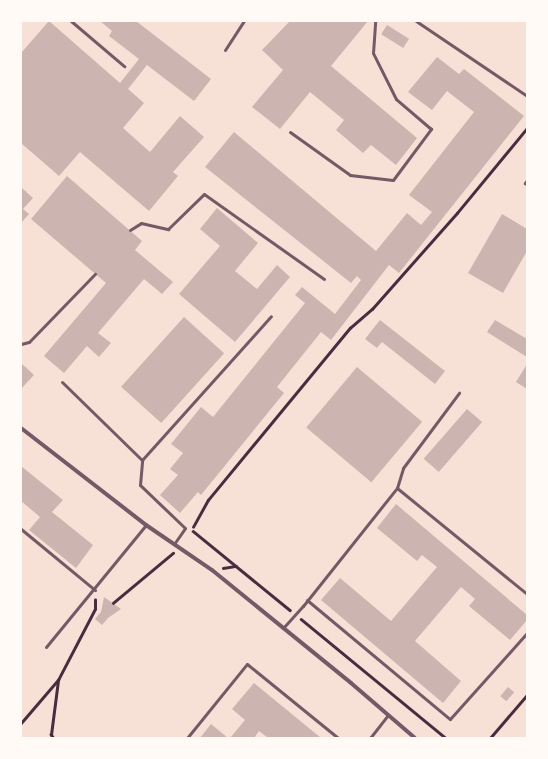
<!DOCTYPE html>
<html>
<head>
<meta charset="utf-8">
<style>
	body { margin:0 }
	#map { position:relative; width:548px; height:759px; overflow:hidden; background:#f7e1d7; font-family:"PT Sans",sans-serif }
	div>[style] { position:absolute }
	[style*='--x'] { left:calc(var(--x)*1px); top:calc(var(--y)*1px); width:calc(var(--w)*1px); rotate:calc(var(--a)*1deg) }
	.building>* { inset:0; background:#ccb4b1; transform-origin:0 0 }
	.path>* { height:2.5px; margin:-1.25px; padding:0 1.25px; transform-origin:1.25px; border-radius:1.25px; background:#4a2c40 }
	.service>* { height:3px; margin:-1.5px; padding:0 1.5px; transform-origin:1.5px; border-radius:1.5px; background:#755966 }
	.minor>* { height:4px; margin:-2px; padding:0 2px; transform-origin:2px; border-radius:2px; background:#755966 }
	span { translate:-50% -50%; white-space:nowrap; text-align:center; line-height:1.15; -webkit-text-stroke:3.5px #fffaf5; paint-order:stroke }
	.frame { position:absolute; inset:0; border:22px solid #fffaf5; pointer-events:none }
</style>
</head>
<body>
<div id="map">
	<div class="building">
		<div style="clip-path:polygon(49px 21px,120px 83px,139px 59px,109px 36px,112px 31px,100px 21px,136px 21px,211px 79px,194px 101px,147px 65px,128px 89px,144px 103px,123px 128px,150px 152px,180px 116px,204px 137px,173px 172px,178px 176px,149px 211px,80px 152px,59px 176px,21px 143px,21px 53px)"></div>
		<div style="clip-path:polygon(290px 21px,368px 21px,331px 66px,417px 138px,396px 165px,371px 145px,363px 153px,336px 130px,344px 120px,310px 92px,280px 129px,252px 107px,283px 70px,262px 50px)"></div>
		<div style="left:387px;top:25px;width:26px;height:11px;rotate:32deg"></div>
		<div style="clip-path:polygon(437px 57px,459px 74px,464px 69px,524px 116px,399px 273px,389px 265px,331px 340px,321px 332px,277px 387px,284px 393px,201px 495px,198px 492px,180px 513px,160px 495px,178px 475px,170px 469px,183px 453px,171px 444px,201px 407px,213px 417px,305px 303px,295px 295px,302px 287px,335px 314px,361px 280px,357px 276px,351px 283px,205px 167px,234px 132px,376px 251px,407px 213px,421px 225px,432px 212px,409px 195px,474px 112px,447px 91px,432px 110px,408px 92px)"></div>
		<div style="clip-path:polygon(67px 176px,142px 241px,135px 250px,173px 282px,162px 294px,144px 279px,98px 333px,111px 343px,99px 357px,87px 346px,64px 373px,44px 356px,106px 283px,31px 219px)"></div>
		<div style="clip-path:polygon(21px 187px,33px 198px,23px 209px,29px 214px,21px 223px)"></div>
		<div style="clip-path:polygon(217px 208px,258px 243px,235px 271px,257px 289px,277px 265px,290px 277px,235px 342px,179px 294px,220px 246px,200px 229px)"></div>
		<div style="clip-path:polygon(502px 214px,527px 229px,527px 251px,503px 293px,468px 273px)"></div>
		<div style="left:184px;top:317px;width:54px;height:94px;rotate:42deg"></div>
		<div style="clip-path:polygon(380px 320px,445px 371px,435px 384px,382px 342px,377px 348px,365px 339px)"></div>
		<div style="clip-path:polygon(495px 320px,527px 339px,527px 357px,487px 332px)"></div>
		<div style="clip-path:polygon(21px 363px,34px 375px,21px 389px)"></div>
		<div style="clip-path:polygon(527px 364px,527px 389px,516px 382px)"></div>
		<div style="left:357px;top:367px;width:85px;height:79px;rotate:40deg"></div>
		<div style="left:467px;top:409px;width:20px;height:66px;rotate:41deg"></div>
		<div style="clip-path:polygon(21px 466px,63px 500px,52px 512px,93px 545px,76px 568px,29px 530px,40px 517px,21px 501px)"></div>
		<div style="clip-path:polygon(396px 504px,527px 615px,527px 620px,510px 640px,469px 606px,475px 599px,461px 587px,415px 641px,461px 681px,443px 703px,321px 600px,340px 578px,391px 621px,437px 567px,422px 555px,417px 561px,377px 528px)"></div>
		<div style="clip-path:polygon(104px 597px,121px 609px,108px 618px,102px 625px,95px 619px,101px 612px)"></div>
		<div style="clip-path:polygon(254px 683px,321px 738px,268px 738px,259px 731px,254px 738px,230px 738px,245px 720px,232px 709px)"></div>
		<div style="left:508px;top:687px;width:8px;height:12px;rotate:40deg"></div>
		<div style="clip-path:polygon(211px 724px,228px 738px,200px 738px)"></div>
	</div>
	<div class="path">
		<div style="--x:193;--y:527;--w:31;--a:-61"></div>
		<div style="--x:208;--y:500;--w:223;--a:-50.5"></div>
		<div style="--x:350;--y:328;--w:29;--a:-41"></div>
		<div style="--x:372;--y:309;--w:128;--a:-48.5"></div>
		<div style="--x:457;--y:213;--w:110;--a:-50.5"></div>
		<div style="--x:193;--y:531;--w:125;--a:39.2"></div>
		<div style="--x:223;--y:568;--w:13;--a:-9"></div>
		<div style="--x:113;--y:603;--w:78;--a:-39.8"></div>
		<div style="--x:301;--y:619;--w:188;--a:39.4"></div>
		<div style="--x:21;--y:723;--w:57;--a:-49.3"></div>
		<div style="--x:53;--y:738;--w:4;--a:-124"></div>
		<div style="--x:51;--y:735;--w:55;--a:-82.7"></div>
		<div style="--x:58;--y:680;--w:80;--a:-62.5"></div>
		<div style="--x:95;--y:609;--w:9;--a:-90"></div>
		<div style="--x:490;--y:738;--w:57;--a:-49.3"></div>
	</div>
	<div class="service">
		<div style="--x:71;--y:21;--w:70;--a:40.3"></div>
		<div style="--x:416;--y:21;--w:134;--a:34"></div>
		<div style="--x:225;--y:50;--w:35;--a:-57"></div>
		<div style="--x:290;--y:132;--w:74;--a:35.6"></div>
		<div style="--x:350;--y:175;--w:43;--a:6.6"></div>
		<div style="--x:393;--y:180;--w:64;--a:-53.3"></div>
		<div style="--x:431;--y:129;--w:46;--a:-139.4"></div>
		<div style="--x:396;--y:99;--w:51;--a:-116.6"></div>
		<div style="--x:373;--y:53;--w:32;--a:-86"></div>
		<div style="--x:527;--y:180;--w:4;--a:124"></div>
		<div style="--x:525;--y:183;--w:2;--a:27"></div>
		<div style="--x:130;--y:230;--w:13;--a:-32"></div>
		<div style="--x:141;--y:223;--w:28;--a:13"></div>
		<div style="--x:168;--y:229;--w:50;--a:-44.2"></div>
		<div style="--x:204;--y:194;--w:147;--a:35.3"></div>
		<div style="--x:21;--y:344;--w:8;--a:-14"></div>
		<div style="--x:29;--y:342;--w:95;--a:-45.9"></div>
		<div style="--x:62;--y:382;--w:112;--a:44.3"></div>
		<div style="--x:397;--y:488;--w:21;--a:-73"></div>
		<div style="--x:403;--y:468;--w:94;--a:-53.3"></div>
		<div style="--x:21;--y:529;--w:96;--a:39.5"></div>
		<div style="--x:174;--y:544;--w:19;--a:-55"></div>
		<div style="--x:185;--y:528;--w:62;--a:-136.3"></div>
		<div style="--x:140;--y:485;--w:25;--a:-85"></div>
		<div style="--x:142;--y:460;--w:193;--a:-48.1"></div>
		<div style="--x:307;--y:600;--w:186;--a:39.8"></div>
		<div style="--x:450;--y:719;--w:115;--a:-48.2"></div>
		<div style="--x:283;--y:628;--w:30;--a:-48"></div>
		<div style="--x:303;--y:606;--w:151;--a:-51.5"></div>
		<div style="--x:397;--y:488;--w:168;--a:39.2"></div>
		<div style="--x:46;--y:647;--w:158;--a:-50.7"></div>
		<div style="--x:187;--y:738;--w:95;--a:-51"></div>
		<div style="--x:247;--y:664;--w:117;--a:39.1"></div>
		<div style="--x:370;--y:738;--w:29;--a:-52"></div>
	</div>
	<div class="minor">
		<div style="--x:21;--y:428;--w:158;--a:37.8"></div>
		<div style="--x:146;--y:525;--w:80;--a:34.3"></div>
		<div style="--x:212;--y:570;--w:179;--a:39.1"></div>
		<div style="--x:351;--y:683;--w:84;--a:40.7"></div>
	</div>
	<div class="frame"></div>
</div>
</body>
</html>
